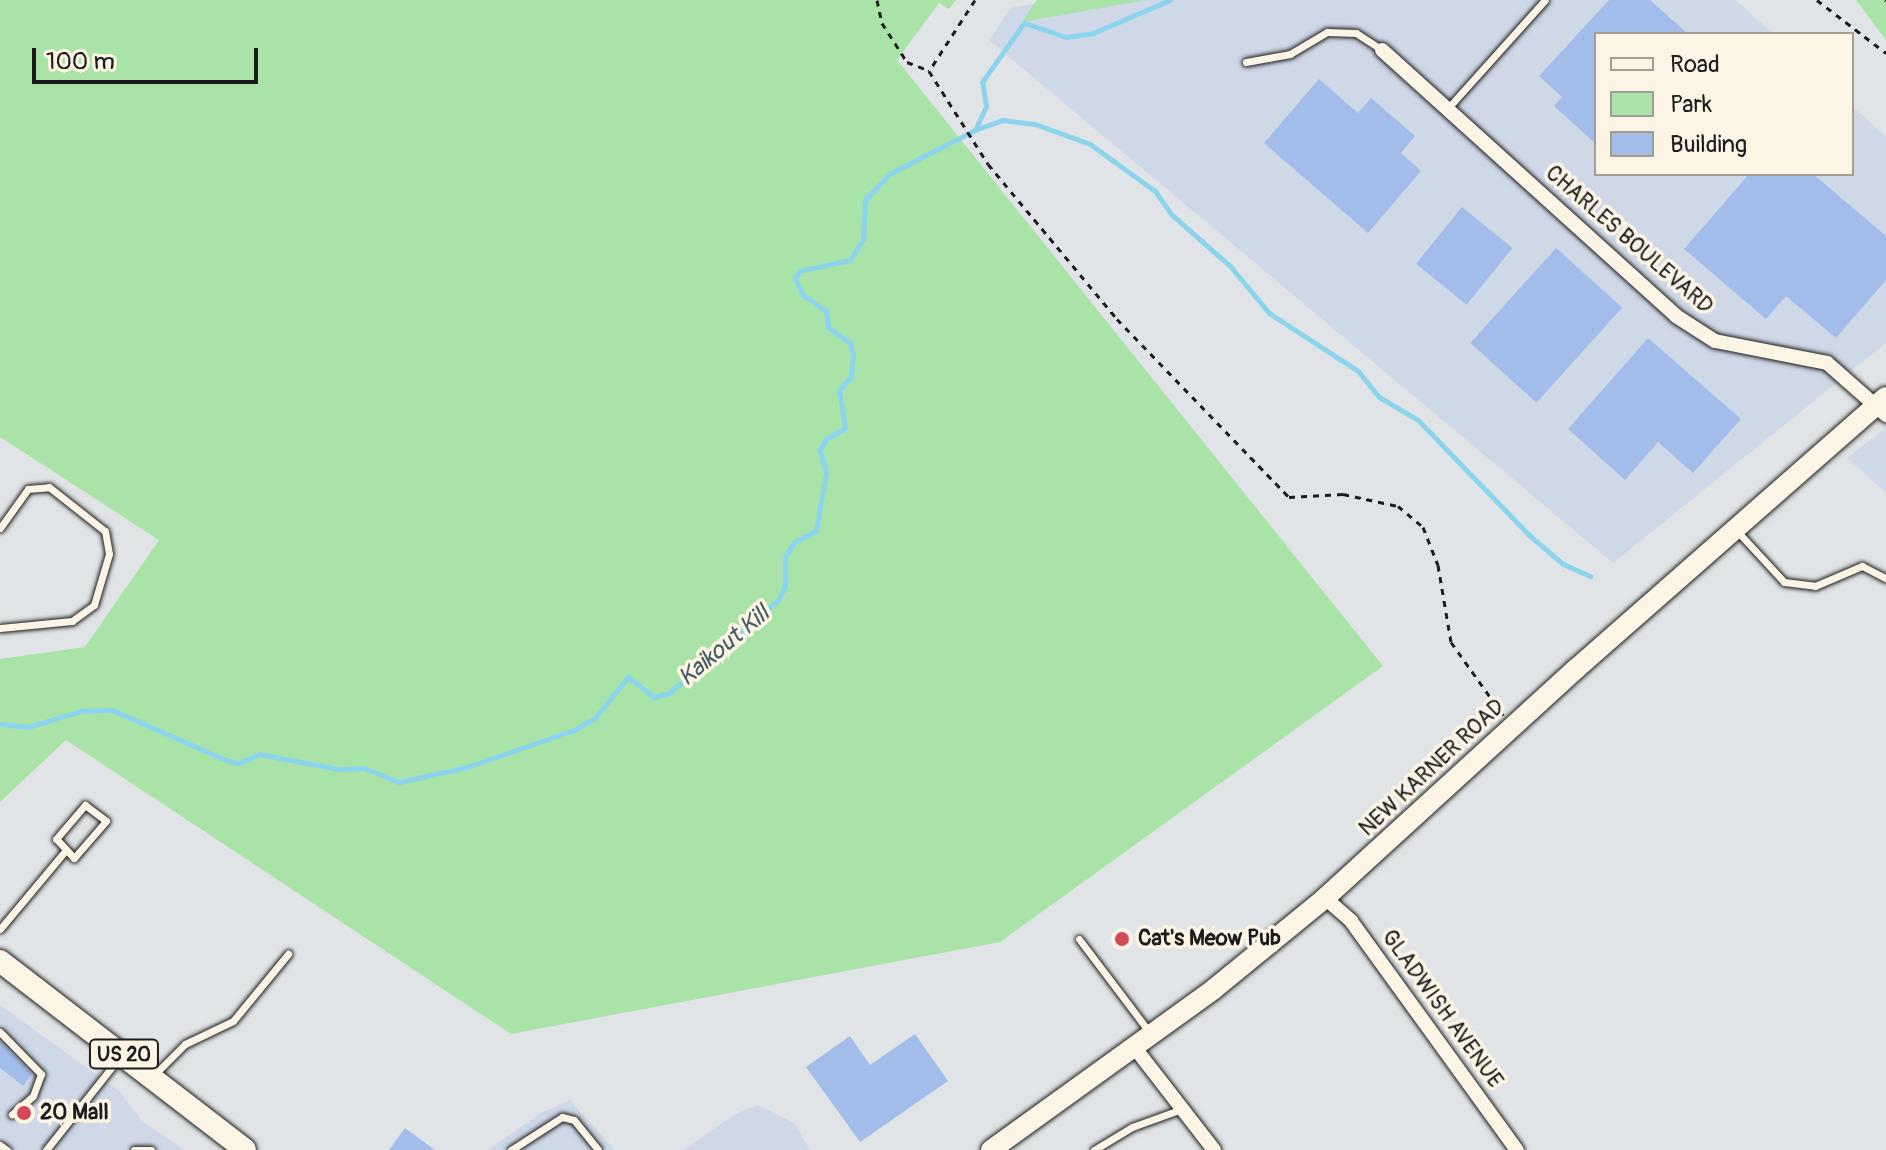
<!DOCTYPE html>
<html>
<head>
<meta charset="utf-8">
<style>
	body { margin:0 }
	#map { position:relative; width:1886px; height:1150px; overflow:hidden; background:#e1e4e6; font-family:Pangolin,sans-serif }
	div>[style] { position:absolute }
	[style*='--x'] { left:calc(var(--x)*1px); top:calc(var(--y)*1px); width:calc(var(--w)*1px); rotate:calc(var(--a)*1deg) }
	.built>* { inset:0; background:#ced8e7 }
	.green>* { inset:0; background:#aae3a8 }
	.stream>* { height:5px; margin:-2.5px; padding:0 2.5px; transform-origin:2.5px; border-radius:2.5px; background:#8cd4ed }
	.building>* { inset:0; background:#a2bde9; transform-origin:0 0 }
	.path>* { height:3px; margin-top:-1.5px; transform-origin:0; background:repeating-linear-gradient(90deg,#1c1c1c 0 6px,transparent 0 12px) }
	.roads { filter:drop-shadow(0 0 2px #1c1c1c) drop-shadow(0 0 2px #1c1c1c) }
	.service>* { height:7px; margin:-3.5px; padding:0 3.5px; transform-origin:3.5px; border-radius:3.5px; background:#fcf5e5 }
	.minor>* { height:14px; margin:-7px; padding:0 7px; transform-origin:7px; border-radius:7px; background:#fcf5e5 }
	.secondary>* { height:20px; margin:-10px; padding:0 10px; transform-origin:10px; border-radius:10px; background:#fcf5e5 }
	.primary>* { height:22px; margin:-11px; padding:0 11px; transform-origin:11px; border-radius:11px; background:#fcf5e5 }
	.dots>* { width:22px; height:22px; translate:-50% -50%; box-sizing:border-box; border:4px solid #fcf5e5; border-radius:50% }
	span { translate:-50% -50%; white-space:nowrap; text-align:center; line-height:1.15; -webkit-text-stroke:7px #fcf5e5; paint-order:stroke }
	.shield-label span { padding:2px 6px; background:#fcf5e5; border:2px solid; border-radius:6px; -webkit-text-stroke-width:0 }
	.shield-label { font-size:20px; color:#1c1c1c; font-weight:700 }
	.street-label { font-size:22px; color:#1c1c1c }
	.poi-label { font-size:22px; color:#1c1c1c; font-weight:700 }
	.left { translate:0 -50%; text-align:left }
	.water-label { font-size:24px; color:#435c65; font-style:italic }
	.legend { position:absolute; left:1594px; top:32px; width:260px; height:144px; box-sizing:border-box; background:#fcf5e5; border:2px solid #a29e95; margin:0; padding:10px 14px; list-style:none; font-size:24px; color:#1c1c1c }
	.legend li { display:flex; align-items:center; gap:16px; height:40px }
	.legend b { width:40px; border:2px solid #a29e95 }
	.scale { position:absolute; left:32px; top:48px; width:226px; height:36px; box-sizing:border-box; border:4px solid #1c1c1c; border-top:0; padding-left:10px; font-size:24px; line-height:28px; white-space:nowrap; color:#1c1c1c; -webkit-text-stroke:6px #fcf5e5; paint-order:stroke }
</style>
</head>
<body>
<div id="map">
	<div class="built">
		<div style="clip-path:polygon(1055px 0,1736px 0,1773px 34px,1596px 34px,1596px 174px,1852px 174px,1852px 106px,1886px 137px,1886px 343px,1613px 563px,989px 40px,1011px 8px)"></div>
		<div style="clip-path:polygon(1886px 428px,1886px 493px,1847px 458px)"></div>
		<div style="clip-path:polygon(0 1005px,119px 1091px,144px 1123px,185px 1150px,0 1150px)"></div>
		<div style="clip-path:polygon(570px 1100px,615px 1150px,488px 1150px,541px 1113px)"></div>
		<div style="clip-path:polygon(758px 1105px,795px 1124px,810px 1150px,683px 1150px,737px 1113px)"></div>
	</div>
	<div class="green">
		<div style="clip-path:polygon(0 0,956px 0,949px 9px,939px 3px,897px 60px,1383px 666px,1000px 942px,511px 1034px,66px 740px,0 802px,0 659px,85px 647px,159px 540px,0 437px)"></div>
		<div style="clip-path:polygon(1037px 0,1146px 0,1022px 22px)"></div>
		<div style="clip-path:polygon(1856px 0,1886px 0,1886px 40px)"></div>
	</div>
	<div class="stream">
		<div style="--x:975;--y:130;--w:29;--a:-20"></div>
		<div style="--x:1002;--y:120;--w:33;--a:7"></div>
		<div style="--x:1035;--y:124;--w:59;--a:20"></div>
		<div style="--x:1090;--y:144;--w:80;--a:35.9"></div>
		<div style="--x:1155;--y:191;--w:28;--a:55"></div>
		<div style="--x:1171;--y:214;--w:79;--a:41.4"></div>
		<div style="--x:1230;--y:266;--w:61;--a:50.3"></div>
		<div style="--x:1269;--y:313;--w:106;--a:33.1"></div>
		<div style="--x:1358;--y:371;--w:33;--a:51"></div>
		<div style="--x:1379;--y:397;--w:45;--a:30.5"></div>
		<div style="--x:1418;--y:420;--w:160;--a:46"></div>
		<div style="--x:1529;--y:535;--w:45;--a:40.5"></div>
		<div style="--x:1563;--y:564;--w:30;--a:24"></div>
		<div style="--x:0;--y:724;--w:28;--a:6"></div>
		<div style="--x:28;--y:727;--w:55;--a:-16.8"></div>
		<div style="--x:81;--y:711;--w:31;--a:-2"></div>
		<div style="--x:112;--y:710;--w:127;--a:23.7"></div>
		<div style="--x:228;--y:761;--w:11;--a:10"></div>
		<div style="--x:239;--y:763;--w:22;--a:-24"></div>
		<div style="--x:259;--y:754;--w:80;--a:10.8"></div>
		<div style="--x:338;--y:769;--w:26;--a:-2"></div>
		<div style="--x:364;--y:768;--w:38;--a:22"></div>
		<div style="--x:399;--y:782;--w:70;--a:-12.4"></div>
		<div style="--x:467;--y:767;--w:113;--a:-19.1"></div>
		<div style="--x:574;--y:730;--w:24;--a:-30"></div>
		<div style="--x:595;--y:718;--w:53;--a:-51.2"></div>
		<div style="--x:628;--y:677;--w:33;--a:38"></div>
		<div style="--x:654;--y:697;--w:16;--a:-15"></div>
		<div style="--x:669;--y:693;--w:143;--a:-40.5"></div>
		<div style="--x:778;--y:600;--w:16;--a:-63"></div>
		<div style="--x:785;--y:586;--w:29;--a:-90"></div>
		<div style="--x:785;--y:557;--w:17;--a:-59"></div>
		<div style="--x:794;--y:542;--w:25;--a:-27"></div>
		<div style="--x:816;--y:531;--w:59;--a:-80.2"></div>
		<div style="--x:826;--y:473;--w:24;--a:-105"></div>
		<div style="--x:820;--y:450;--w:13;--a:-61"></div>
		<div style="--x:826;--y:439;--w:22;--a:-30"></div>
		<div style="--x:845;--y:428;--w:38;--a:-99"></div>
		<div style="--x:839;--y:390;--w:18;--a:-47"></div>
		<div style="--x:851;--y:377;--w:23;--a:-85"></div>
		<div style="--x:853;--y:354;--w:11;--a:-105"></div>
		<div style="--x:850;--y:343;--w:27;--a:-144"></div>
		<div style="--x:828;--y:327;--w:16;--a:-97"></div>
		<div style="--x:826;--y:311;--w:28;--a:-145"></div>
		<div style="--x:803;--y:295;--w:19;--a:-115"></div>
		<div style="--x:795;--y:278;--w:8;--a:-60"></div>
		<div style="--x:799;--y:271;--w:52;--a:-12.2"></div>
		<div style="--x:850;--y:260;--w:25;--a:-58"></div>
		<div style="--x:863;--y:239;--w:39;--a:-87"></div>
		<div style="--x:865;--y:200;--w:35;--a:-47"></div>
		<div style="--x:889;--y:174;--w:97;--a:-27.1"></div>
		<div style="--x:975;--y:130;--w:26;--a:-65"></div>
		<div style="--x:986;--y:106;--w:24;--a:-99"></div>
		<div style="--x:982;--y:82;--w:72;--a:-54.6"></div>
		<div style="--x:1024;--y:23;--w:44;--a:18.4"></div>
		<div style="--x:1066;--y:37;--w:27;--a:-8"></div>
		<div style="--x:1093;--y:33;--w:84;--a:-23.2"></div>
	</div>
	<div class="building">
		<div style="clip-path:polygon(1609px 0,1650px 0,1688px 34px,1596px 34px,1596px 144px,1554px 106px,1562px 97px,1539px 76px)"></div>
		<div style="clip-path:polygon(1319px 79px,1358px 113px,1371px 98px,1415px 136px,1401px 153px,1421px 171px,1368px 233px,1264px 143px)"></div>
		<div style="clip-path:polygon(1749px 174px,1813px 174px,1886px 236px,1886px 280px,1836px 338px,1786px 296px,1766px 319px,1684px 249px)"></div>
		<div style="left:1462px;top:207px;width:65px;height:73px;rotate:39deg"></div>
		<div style="left:1556px;top:248px;width:89px;height:128px;rotate:42deg"></div>
		<div style="clip-path:polygon(1648px 338px,1741px 419px,1693px 473px,1658px 442px,1625px 480px,1568px 429px)"></div>
		<div style="clip-path:polygon(915px 1034px,948px 1081px,860px 1142px,806px 1067px,850px 1036px,870px 1065px)"></div>
		<div style="clip-path:polygon(0 1041px,32px 1074px,23px 1086px,0 1068px)"></div>
		<div style="clip-path:polygon(405px 1128px,435px 1150px,389px 1150px)"></div>
	</div>
	<div class="path">
		<div style="--x:877;--y:0;--w:24;--a:78"></div>
		<div style="--x:882;--y:23;--w:46;--a:57.3"></div>
		<div style="--x:907;--y:62;--w:22;--a:21"></div>
		<div style="--x:975;--y:0;--w:85;--a:122.9"></div>
		<div style="--x:929;--y:71;--w:110;--a:57.6"></div>
		<div style="--x:988;--y:164;--w:202;--a:50.2"></div>
		<div style="--x:1117;--y:319;--w:248;--a:46"></div>
		<div style="--x:1289;--y:497;--w:54;--a:-3.2"></div>
		<div style="--x:1343;--y:494;--w:56;--a:12.3"></div>
		<div style="--x:1398;--y:506;--w:33;--a:40"></div>
		<div style="--x:1423;--y:527;--w:41;--a:68.5"></div>
		<div style="--x:1438;--y:565;--w:78;--a:80.4"></div>
		<div style="--x:1451;--y:642;--w:90;--a:54.5"></div>
		<div style="--x:1817;--y:0;--w:87;--a:37.5"></div>
		<div style="--x:1885;--y:0;--w:1;--a:45"></div>
	</div>
	<div class="roads">
		<div class="service">
			<div style="--x:1246;--y:62;--w:45;--a:-10.3"></div>
			<div style="--x:1290;--y:54;--w:43;--a:-30.7"></div>
			<div style="--x:1327;--y:32;--w:29;--a:2"></div>
			<div style="--x:1356;--y:33;--w:31;--a:33"></div>
			<div style="--x:1448;--y:108;--w:145;--a:-48.1"></div>
			<div style="--x:0;--y:528;--w:48;--a:-54.3"></div>
			<div style="--x:28;--y:489;--w:21;--a:-5"></div>
			<div style="--x:49;--y:487;--w:71;--a:38.2"></div>
			<div style="--x:105;--y:531;--w:23;--a:80"></div>
			<div style="--x:109;--y:554;--w:53;--a:106.4"></div>
			<div style="--x:94;--y:605;--w:27;--a:144"></div>
			<div style="--x:72;--y:621;--w:72;--a:174.4"></div>
			<div style="--x:1737;--y:531;--w:69;--a:47.3"></div>
			<div style="--x:1784;--y:582;--w:31;--a:7"></div>
			<div style="--x:1815;--y:586;--w:51;--a:-23.1"></div>
			<div style="--x:1862;--y:566;--w:27;--a:27"></div>
			<div style="--x:85;--y:805;--w:26;--a:37"></div>
			<div style="--x:106;--y:821;--w:49;--a:130.9"></div>
			<div style="--x:74;--y:858;--w:26;--a:-133"></div>
			<div style="--x:56;--y:839;--w:45;--a:-49.5"></div>
			<div style="--x:0;--y:929;--w:102;--a:-50.2"></div>
			<div style="--x:1079;--y:939;--w:118;--a:52.9"></div>
			<div style="--x:0;--y:1032;--w:59;--a:45.7"></div>
			<div style="--x:41;--y:1074;--w:23;--a:110"></div>
			<div style="--x:33;--y:1096;--w:28;--a:139"></div>
			<div style="--x:154;--y:1075;--w:44;--a:-45"></div>
			<div style="--x:185;--y:1044;--w:53;--a:-25.6"></div>
			<div style="--x:233;--y:1021;--w:87;--a:-50.6"></div>
			<div style="--x:0;--y:1145;--w:9;--a:36"></div>
			<div style="--x:46;--y:1150;--w:117;--a:-51.6"></div>
			<div style="--x:134;--y:1150;--w:17;--a:0"></div>
			<div style="--x:511;--y:1150;--w:61;--a:-32.9"></div>
			<div style="--x:562;--y:1117;--w:12;--a:14"></div>
			<div style="--x:574;--y:1120;--w:38;--a:51"></div>
			<div style="--x:1094;--y:1150;--w:44;--a:-31.2"></div>
			<div style="--x:1132;--y:1127;--w:53;--a:-19.8"></div>
		</div>
		<div class="minor">
			<div style="--x:1382;--y:50;--w:396;--a:42.1"></div>
			<div style="--x:1676;--y:316;--w:46;--a:32.7"></div>
			<div style="--x:1715;--y:341;--w:114;--a:11.1"></div>
			<div style="--x:1827;--y:363;--w:79;--a:41.4"></div>
			<div style="--x:1325;--y:898;--w:35;--a:41"></div>
			<div style="--x:1351;--y:921;--w:283;--a:54.1"></div>
			<div style="--x:1135;--y:1048;--w:129;--a:52.2"></div>
		</div>
		<div class="secondary">
			<div style="--x:991;--y:1150;--w:275;--a:-35.8"></div>
			<div style="--x:1214;--y:989;--w:144;--a:-39.3"></div>
			<div style="--x:1325;--y:898;--w:340;--a:-42.4"></div>
			<div style="--x:1576;--y:669;--w:412;--a:-41.3"></div>
		</div>
		<div class="primary">
			<div style="--x:0;--y:961;--w:309;--a:37.6"></div>
		</div>
	</div>
	<div class="dots">
		<div style="left:1122px;top:939px;background:#d1495b"></div>
		<div style="left:24px;top:1113px;background:#d1495b"></div>
	</div>
	<div class="shield-label">
		<span style="left:124px;top:1054px">US 20</span>
	</div>
	<div class="street-label">
		<span style="left:1629px;top:240px;rotate:41deg">CHARLES BOULEVARD</span>
		<span style="left:1432px;top:768px;rotate:-43deg">NEW KARNER ROAD</span>
		<span style="left:1442px;top:1009px;rotate:54deg">GLADWISH AVENUE</span>
	</div>
	<div class="poi-label">
		<span class="left" style="left:1138px;top:939px">Cat's Meow Pub</span>
		<span class="left" style="left:40px;top:1113px">20 Mall</span>
	</div>
	<div class="water-label">
		<span style="left:724px;top:646px;rotate:-40deg">Kaikout Kill</span>
	</div>
	<ul class="legend">
	<li><b style="height:10px;background:#fcf5e5"></b>Road</li>
	<li><b style="height:22px;background:#aae3a8"></b>Park</li>
	<li><b style="height:22px;background:#a2bde9"></b>Building</li>
	</ul>
	<div class="scale">100 m</div>
</div>
</body>
</html>
